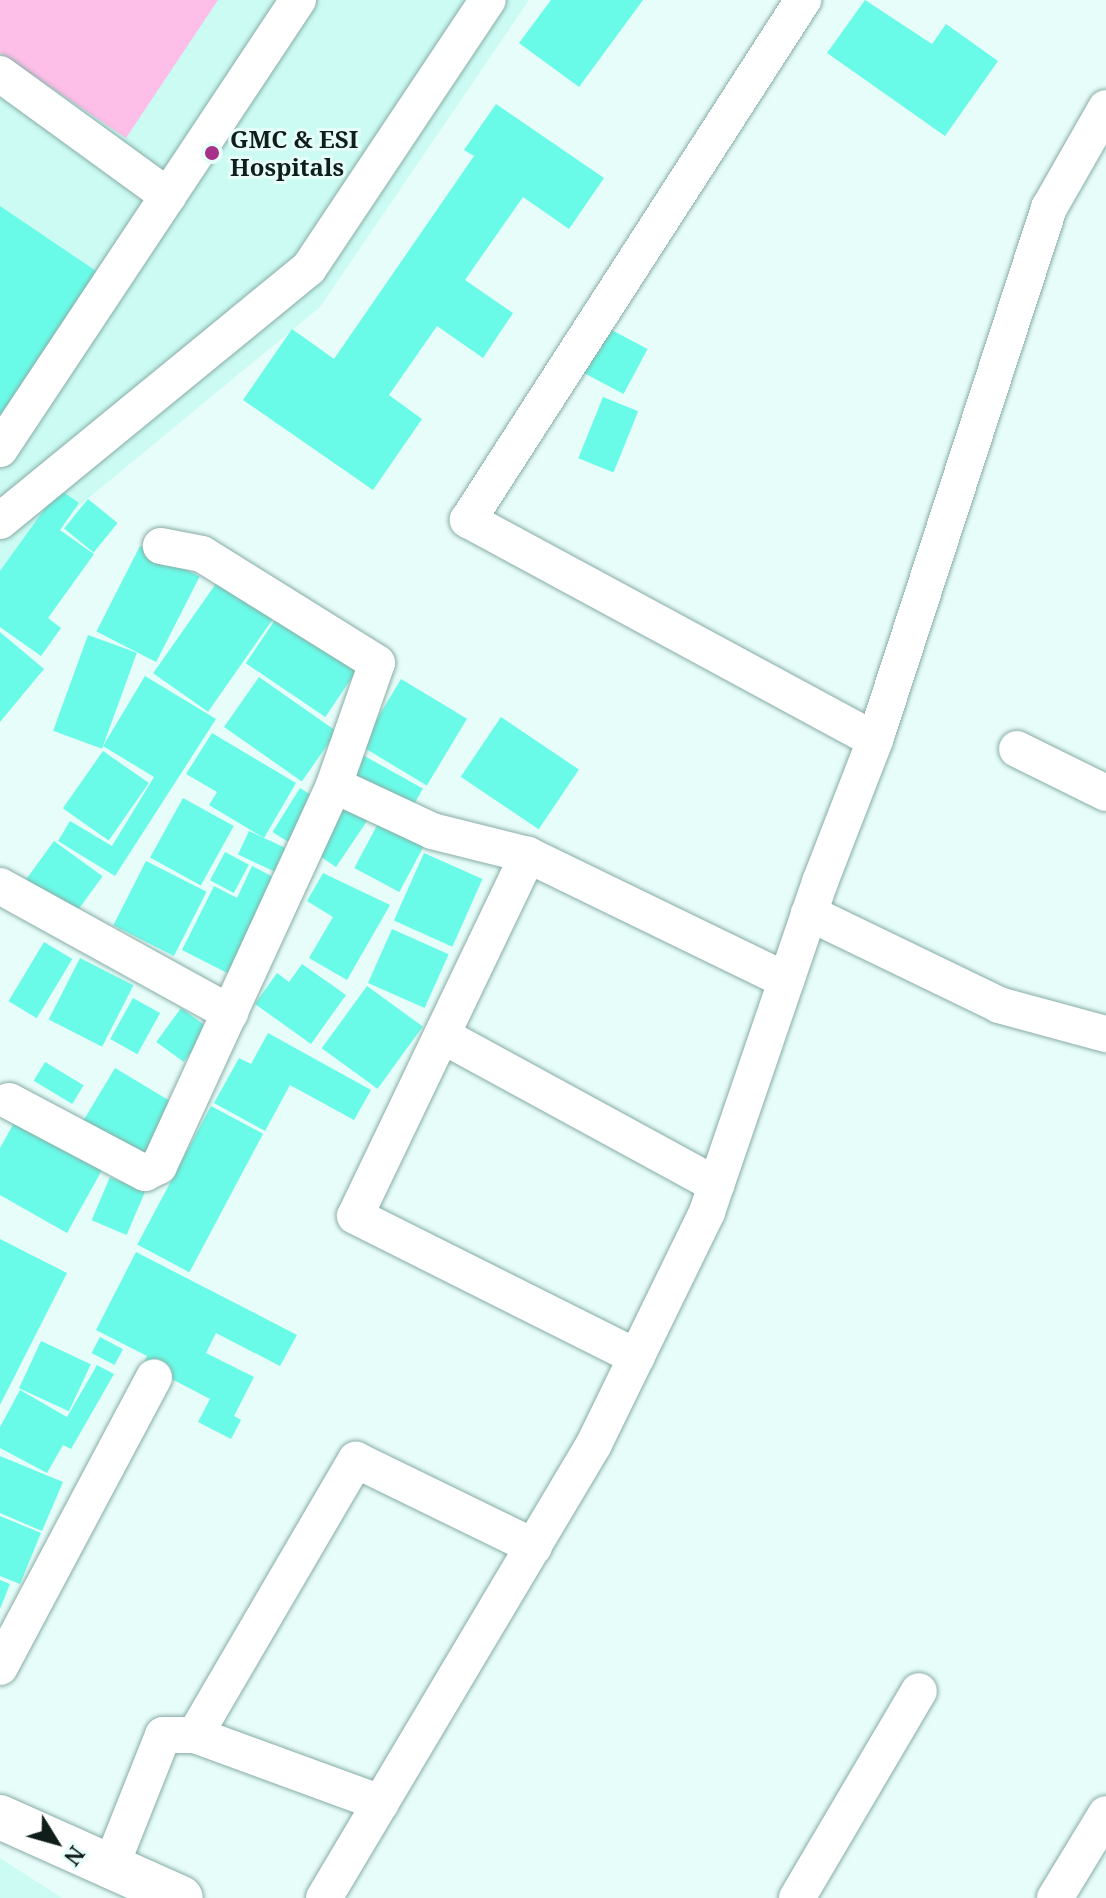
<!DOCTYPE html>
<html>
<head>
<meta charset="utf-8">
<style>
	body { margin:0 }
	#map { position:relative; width:1106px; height:1898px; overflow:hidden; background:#e7fdf9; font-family:"Noto Serif",serif }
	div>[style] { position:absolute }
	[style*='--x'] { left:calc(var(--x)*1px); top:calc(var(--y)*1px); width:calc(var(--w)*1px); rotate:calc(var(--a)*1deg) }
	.built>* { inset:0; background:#cbfbf3 }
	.green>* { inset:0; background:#fdbee8 }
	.building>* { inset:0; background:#6afbe8; transform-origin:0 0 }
	.roads { filter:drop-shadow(0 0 2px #88aca6) drop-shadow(0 0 2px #88aca6) }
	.minor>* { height:36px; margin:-18px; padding:0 18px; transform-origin:18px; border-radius:18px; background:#fff }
	.major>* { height:44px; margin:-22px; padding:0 22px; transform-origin:22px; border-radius:22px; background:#fff }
	.dots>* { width:22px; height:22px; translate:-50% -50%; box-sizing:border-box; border:4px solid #e7fdf9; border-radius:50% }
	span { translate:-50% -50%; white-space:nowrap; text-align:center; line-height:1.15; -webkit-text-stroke:6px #e7fdf9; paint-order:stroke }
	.poi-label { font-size:24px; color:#101e1b; font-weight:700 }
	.left { translate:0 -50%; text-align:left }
	.north { position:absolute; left:16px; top:1802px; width:80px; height:80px; -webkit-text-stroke:6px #e7fdf9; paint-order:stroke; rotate:127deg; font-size:22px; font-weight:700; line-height:32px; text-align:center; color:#101e1b }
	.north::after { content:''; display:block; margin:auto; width:28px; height:36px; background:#101e1b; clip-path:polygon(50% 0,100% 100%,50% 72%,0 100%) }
</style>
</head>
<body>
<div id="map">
	<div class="built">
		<div style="clip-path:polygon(0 0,529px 0,320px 307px,0 571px)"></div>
		<div style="clip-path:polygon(0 1858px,62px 1898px,0 1898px)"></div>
	</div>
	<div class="green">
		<div style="clip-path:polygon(0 0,218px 0,126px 138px,0 53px)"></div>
	</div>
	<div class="building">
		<div style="clip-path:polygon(551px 0,643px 0,579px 87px,519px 43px)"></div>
		<div style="clip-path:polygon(865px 0,932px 44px,946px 24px,998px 61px,945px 136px,827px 53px)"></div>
		<div style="clip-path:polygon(496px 104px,604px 178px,569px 229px,523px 197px,465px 280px,513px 313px,483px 358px,437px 326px,389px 395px,422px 419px,373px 490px,243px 400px,292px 329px,334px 359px,474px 156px,464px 150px)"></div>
		<div style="clip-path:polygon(0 206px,99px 273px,0 421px)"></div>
		<div style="left:606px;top:327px;width:47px;height:51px;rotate:28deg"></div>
		<div style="left:603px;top:397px;width:38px;height:66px;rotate:22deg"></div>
		<div style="clip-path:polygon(59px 489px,79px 503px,60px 530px,94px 554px,48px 618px,61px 628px,41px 656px,0 627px,0 571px)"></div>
		<div style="left:88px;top:499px;width:38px;height:38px;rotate:39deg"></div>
		<div style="left:140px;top:546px;width:67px;height:96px;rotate:27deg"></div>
		<div style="left:222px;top:575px;width:67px;height:120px;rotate:35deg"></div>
		<div style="left:281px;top:611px;width:96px;height:63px;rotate:34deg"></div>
		<div style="clip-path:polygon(0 632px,44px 669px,0 722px)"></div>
		<div style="left:88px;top:635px;width:52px;height:102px;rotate:20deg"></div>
		<div style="clip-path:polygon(145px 676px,216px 719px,115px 876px,58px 841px,70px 821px,112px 846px,154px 777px,103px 746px)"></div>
		<div style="left:259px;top:677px;width:95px;height:61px;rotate:35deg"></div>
		<div style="left:401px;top:679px;width:77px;height:78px;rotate:31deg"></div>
		<div style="left:501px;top:717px;width:94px;height:72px;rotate:34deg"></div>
		<div style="clip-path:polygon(212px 733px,296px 783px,264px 838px,209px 805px,217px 792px,186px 774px)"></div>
		<div style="left:103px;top:751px;width:56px;height:70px;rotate:35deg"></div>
		<div style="left:359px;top:753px;width:73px;height:30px;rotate:29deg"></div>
		<div style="left:300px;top:788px;width:25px;height:52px;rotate:32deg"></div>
		<div style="left:183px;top:798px;width:58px;height:68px;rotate:29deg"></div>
		<div style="left:343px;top:803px;width:30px;height:57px;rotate:34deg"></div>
		<div style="left:382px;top:816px;width:51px;height:59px;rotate:28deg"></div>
		<div style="left:249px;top:831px;width:52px;height:26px;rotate:25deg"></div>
		<div style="left:54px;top:841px;width:60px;height:47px;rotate:36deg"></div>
		<div style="left:225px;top:852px;width:27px;height:32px;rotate:28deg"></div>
		<div style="left:424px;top:853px;width:64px;height:74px;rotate:24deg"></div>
		<div style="left:146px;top:861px;width:68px;height:72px;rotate:27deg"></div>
		<div style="clip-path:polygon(252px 866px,285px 883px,237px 978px,182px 950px,214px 886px,237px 898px)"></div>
		<div style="clip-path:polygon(323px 873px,390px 905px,347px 980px,309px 958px,333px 917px,307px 901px)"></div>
		<div style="left:392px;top:929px;width:62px;height:59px;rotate:24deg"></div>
		<div style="left:44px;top:942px;width:33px;height:69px;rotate:31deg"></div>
		<div style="left:80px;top:958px;width:60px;height:69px;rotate:27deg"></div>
		<div style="clip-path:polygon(302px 964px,346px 995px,311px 1044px,255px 1004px,277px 973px,289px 982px)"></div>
		<div style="left:367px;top:986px;width:69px;height:77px;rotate:36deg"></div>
		<div style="left:133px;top:998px;width:31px;height:47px;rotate:29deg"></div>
		<div style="left:181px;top:1008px;width:34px;height:42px;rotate:36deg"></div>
		<div style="clip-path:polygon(268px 1033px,371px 1090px,354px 1120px,290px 1085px,265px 1131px,214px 1103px,239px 1058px,251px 1064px)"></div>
		<div style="left:45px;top:1062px;width:45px;height:22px;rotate:31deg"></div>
		<div style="left:115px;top:1068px;width:71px;height:67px;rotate:31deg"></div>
		<div style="left:211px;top:1106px;width:59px;height:157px;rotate:28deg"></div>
		<div style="clip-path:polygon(15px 1121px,102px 1170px,67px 1233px,0 1195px,0 1148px)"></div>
		<div style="left:110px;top:1177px;width:38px;height:47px;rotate:23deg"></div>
		<div style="clip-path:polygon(0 1239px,67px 1273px,0 1405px)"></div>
		<div style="clip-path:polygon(136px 1252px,297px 1335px,280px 1366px,216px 1333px,206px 1353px,254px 1377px,234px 1416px,241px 1420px,231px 1439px,198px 1422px,210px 1399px,143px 1364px,147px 1356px,96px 1330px)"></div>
		<div style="left:100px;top:1337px;width:26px;height:18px;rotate:28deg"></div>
		<div style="left:41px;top:1341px;width:55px;height:52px;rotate:25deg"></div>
		<div style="clip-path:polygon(97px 1365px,114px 1374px,71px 1449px,63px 1445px,47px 1473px,0 1448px,0 1427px,20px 1390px,67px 1417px)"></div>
		<div style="clip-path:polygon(0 1456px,63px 1482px,42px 1531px,0 1513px)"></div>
		<div style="clip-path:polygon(0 1516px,41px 1533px,20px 1584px,0 1576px)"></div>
		<div style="clip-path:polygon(0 1580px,10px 1584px,0 1609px)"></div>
	</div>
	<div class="roads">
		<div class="minor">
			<div style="--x:0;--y:74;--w:208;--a:36"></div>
			<div style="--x:0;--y:449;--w:539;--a:-56.43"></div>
			<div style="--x:0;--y:521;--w:399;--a:-39.3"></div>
			<div style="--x:309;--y:268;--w:322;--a:-56.3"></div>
			<div style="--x:875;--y:740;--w:560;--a:-71.89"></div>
			<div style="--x:1049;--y:208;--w:115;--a:-60.3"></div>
			<div style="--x:1017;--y:749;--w:99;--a:26.3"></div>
			<div style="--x:334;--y:785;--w:108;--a:25.1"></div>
			<div style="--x:432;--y:831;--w:99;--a:14"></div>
			<div style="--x:528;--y:855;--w:287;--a:25.9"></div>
			<div style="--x:528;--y:855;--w:400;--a:115.6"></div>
			<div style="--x:355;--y:1216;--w:315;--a:26.6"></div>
			<div style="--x:0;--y:886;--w:263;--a:28.9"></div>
			<div style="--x:809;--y:913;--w:211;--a:25.8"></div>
			<div style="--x:999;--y:1005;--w:111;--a:15.2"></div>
			<div style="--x:445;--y:1037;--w:309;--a:28.6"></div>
			<div style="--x:9;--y:1101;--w:154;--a:27.9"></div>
			<div style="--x:145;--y:1173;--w:16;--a:-27"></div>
			<div style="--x:159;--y:1166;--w:419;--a:-65.3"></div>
			<div style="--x:334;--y:785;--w:129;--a:-70.6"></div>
			<div style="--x:377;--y:663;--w:206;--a:-148.1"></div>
			<div style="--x:202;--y:554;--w:42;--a:-169"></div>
			<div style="--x:0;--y:1667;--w:328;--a:-62"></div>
			<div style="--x:195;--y:1735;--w:198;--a:20.1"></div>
			<div style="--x:111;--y:1866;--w:141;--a:-68.3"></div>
			<div style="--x:163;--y:1735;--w:32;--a:0"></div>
			<div style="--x:195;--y:1735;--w:319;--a:-59.7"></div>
			<div style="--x:356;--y:1460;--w:198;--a:26"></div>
			<div style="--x:324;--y:1898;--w:528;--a:-59.26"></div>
			<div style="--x:594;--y:1444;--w:258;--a:-64"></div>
			<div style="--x:707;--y:1212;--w:349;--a:-71.1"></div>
			<div style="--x:820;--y:882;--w:152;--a:-68.8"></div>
			<div style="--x:875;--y:740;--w:463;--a:-151.6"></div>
			<div style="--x:468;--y:520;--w:619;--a:-57.21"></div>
			<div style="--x:797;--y:1898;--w:240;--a:-59.5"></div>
			<div style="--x:1055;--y:1898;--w:98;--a:-58.7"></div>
		</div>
		<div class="major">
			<div style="--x:0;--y:1817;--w:198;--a:24.1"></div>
		</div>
	</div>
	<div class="dots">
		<div style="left:212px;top:153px;background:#a73189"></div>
	</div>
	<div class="poi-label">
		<span class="left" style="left:230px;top:153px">GMC &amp; ESI<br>Hospitals</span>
	</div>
	<div class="north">N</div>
</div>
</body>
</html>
